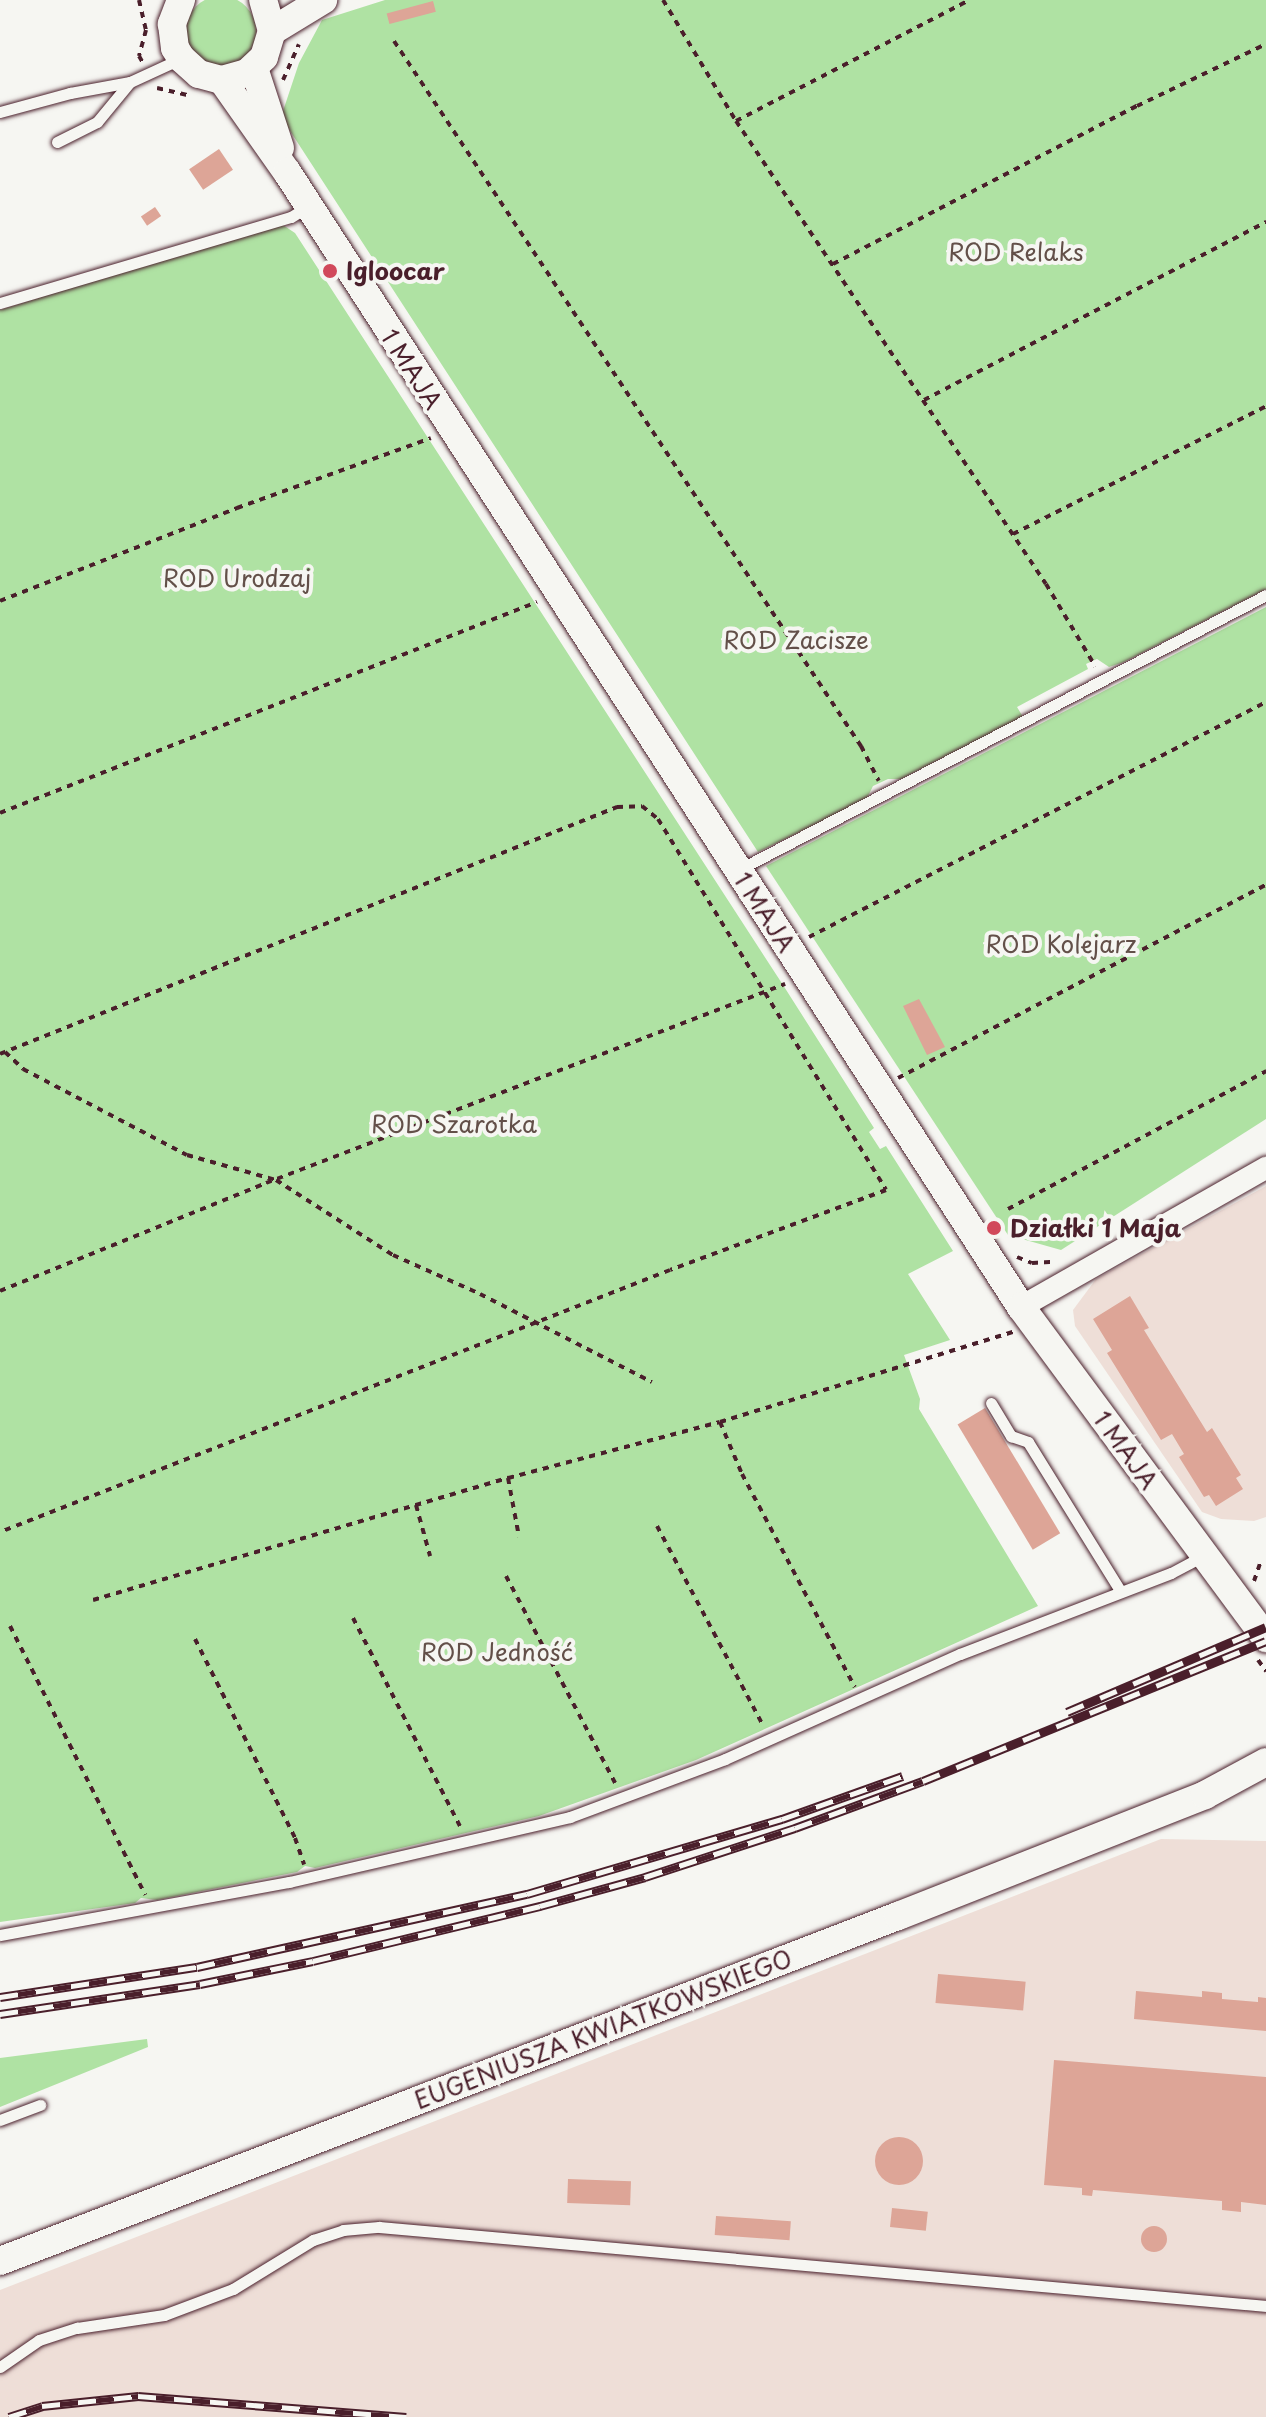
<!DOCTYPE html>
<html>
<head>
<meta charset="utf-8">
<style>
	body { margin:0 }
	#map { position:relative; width:1266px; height:2417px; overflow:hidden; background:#f6f6f2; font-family:"Playpen Sans",sans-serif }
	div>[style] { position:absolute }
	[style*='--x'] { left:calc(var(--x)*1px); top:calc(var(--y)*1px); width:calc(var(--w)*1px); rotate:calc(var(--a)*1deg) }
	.built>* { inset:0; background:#eeded7 }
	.green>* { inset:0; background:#afe2a3 }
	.round { border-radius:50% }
	.building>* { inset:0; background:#dda597; transform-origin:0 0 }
	.path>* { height:4px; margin-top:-2px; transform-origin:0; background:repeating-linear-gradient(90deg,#4a1f2b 0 6px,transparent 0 12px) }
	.roads { filter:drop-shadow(0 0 2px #4a1f2b) drop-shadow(0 0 2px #4a1f2b) }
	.service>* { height:11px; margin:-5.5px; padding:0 5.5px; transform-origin:5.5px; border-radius:5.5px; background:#f6f6f2 }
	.minor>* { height:22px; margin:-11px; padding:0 11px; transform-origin:11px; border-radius:11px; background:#f6f6f2 }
	.tertiary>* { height:28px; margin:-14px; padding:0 14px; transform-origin:14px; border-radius:14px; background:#f6f6f2 }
	.rail>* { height:9px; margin-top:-4.5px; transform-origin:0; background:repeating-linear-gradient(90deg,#f6f6f2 0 18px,#4a1f2b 0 36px); box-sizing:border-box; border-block:2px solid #4a1f2b }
	.dots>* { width:22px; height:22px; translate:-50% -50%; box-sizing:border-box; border:4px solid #f6f6f2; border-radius:50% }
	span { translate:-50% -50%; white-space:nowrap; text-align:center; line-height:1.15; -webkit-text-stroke:8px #f6f6f2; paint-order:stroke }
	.park-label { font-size:24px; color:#635049 }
	.poi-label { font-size:24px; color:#4a1f2b; font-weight:700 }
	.left { translate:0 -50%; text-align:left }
	.street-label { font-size:24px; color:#4a1f2b }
</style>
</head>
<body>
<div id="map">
	<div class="built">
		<div style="clip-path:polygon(1266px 1186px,1266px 1517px,1254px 1521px,1221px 1519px,1202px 1512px,1075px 1326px,1073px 1310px,1096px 1279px)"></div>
		<div style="clip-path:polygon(1161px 1839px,1266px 1841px,1266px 2417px,0 2417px,0 2290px)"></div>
	</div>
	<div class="green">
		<div class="round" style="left:186px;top:-4px;width:70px;height:70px"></div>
		<div style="clip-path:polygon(385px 0,1266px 0,1266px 589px,1124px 662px,1109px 667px,1097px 659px,1086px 664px,1088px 669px,1017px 707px,1023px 717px,901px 779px,888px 779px,873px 786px,866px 800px,758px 852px,281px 117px,299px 63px,322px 20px)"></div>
		<div style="clip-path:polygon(280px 223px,295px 233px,783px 985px,874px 1128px,869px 1132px,880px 1149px,886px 1146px,953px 1251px,908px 1274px,950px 1340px,904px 1355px,920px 1399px,919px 1409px,1038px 1606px,696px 1760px,539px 1816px,315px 1868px,305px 1866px,297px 1872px,157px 1900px,141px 1898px,135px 1903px,0 1922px,0 310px)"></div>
		<div style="clip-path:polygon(1266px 607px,1266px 1119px,1061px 1250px,1008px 1235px,766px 866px)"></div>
		<div style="clip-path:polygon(147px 2039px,148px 2047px,0 2107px,0 2058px)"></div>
	</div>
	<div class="building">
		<div style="left:433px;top:1px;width:11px;height:48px;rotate:75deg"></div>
		<div style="left:219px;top:149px;width:25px;height:36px;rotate:56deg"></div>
		<div style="left:155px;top:207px;width:11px;height:17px;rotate:56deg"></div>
		<div style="clip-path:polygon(919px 999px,945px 1047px,927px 1055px,903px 1006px)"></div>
		<div style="clip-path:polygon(1130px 1296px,1149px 1328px,1144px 1330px,1207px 1432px,1212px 1428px,1241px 1475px,1236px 1478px,1243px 1489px,1216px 1506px,1209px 1495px,1204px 1497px,1179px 1457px,1184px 1454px,1172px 1434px,1161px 1440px,1107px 1353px,1112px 1350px,1093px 1319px)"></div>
		<div style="left:985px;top:1408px;width:146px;height:32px;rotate:59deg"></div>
		<div style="left:938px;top:1974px;width:88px;height:29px;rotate:5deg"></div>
		<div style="clip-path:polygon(1136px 1991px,1202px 1997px,1202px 1991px,1222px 1993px,1222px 1999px,1258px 2002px,1258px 1997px,1266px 1998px,1266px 2031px,1134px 2019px)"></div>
		<div style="clip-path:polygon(1054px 2060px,1266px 2077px,1266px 2205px,1241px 2202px,1241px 2212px,1222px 2210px,1222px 2201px,1093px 2190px,1092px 2196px,1082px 2195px,1082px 2188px,1044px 2185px)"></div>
		<div class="round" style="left:875px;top:2137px;width:48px;height:48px"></div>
		<div style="left:568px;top:2179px;width:63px;height:24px;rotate:2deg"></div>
		<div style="left:892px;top:2208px;width:36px;height:19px;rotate:6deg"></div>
		<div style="left:716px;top:2216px;width:75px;height:19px;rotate:4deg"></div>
		<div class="round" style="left:1141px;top:2226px;width:26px;height:26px"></div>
	</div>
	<div class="path">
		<div style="--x:139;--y:0;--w:31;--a:77"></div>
		<div style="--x:146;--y:30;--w:27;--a:105"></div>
		<div style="--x:139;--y:56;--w:8;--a:60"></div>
		<div style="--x:663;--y:0;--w:141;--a:58.9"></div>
		<div style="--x:736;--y:121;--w:557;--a:56.2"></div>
		<div style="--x:1046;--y:584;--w:96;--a:59.1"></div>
		<div style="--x:394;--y:41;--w:846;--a:56.48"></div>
		<div style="--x:861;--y:746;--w:39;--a:63"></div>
		<div style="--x:283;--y:80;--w:39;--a:-66"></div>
		<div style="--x:157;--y:88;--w:31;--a:13"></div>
		<div style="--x:736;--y:121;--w:263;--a:-27.4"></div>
		<div style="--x:833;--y:264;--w:343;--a:-27.5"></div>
		<div style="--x:1137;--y:106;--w:143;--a:-25.7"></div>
		<div style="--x:924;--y:400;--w:386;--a:-27.5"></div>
		<div style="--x:1013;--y:534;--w:284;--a:-26.8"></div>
		<div style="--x:0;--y:601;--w:255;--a:-21.4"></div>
		<div style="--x:237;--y:508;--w:206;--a:-19.8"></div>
		<div style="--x:0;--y:813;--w:577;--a:-21.45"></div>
		<div style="--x:809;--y:937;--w:514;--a:-27.21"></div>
		<div style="--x:5;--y:1052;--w:25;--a:43"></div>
		<div style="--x:23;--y:1069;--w:185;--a:27.7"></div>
		<div style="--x:187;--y:1155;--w:92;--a:15.7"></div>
		<div style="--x:276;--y:1180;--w:139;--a:32.7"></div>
		<div style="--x:393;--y:1255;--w:95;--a:24.1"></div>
		<div style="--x:480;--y:1294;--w:193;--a:27.1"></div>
		<div style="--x:0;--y:1054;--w:665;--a:-21.82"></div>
		<div style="--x:617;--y:807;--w:25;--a:-2"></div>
		<div style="--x:642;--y:806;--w:21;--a:39"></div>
		<div style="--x:658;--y:819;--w:435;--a:58.4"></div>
		<div style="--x:886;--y:1190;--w:230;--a:159.7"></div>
		<div style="--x:670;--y:1270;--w:719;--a:158.64"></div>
		<div style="--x:898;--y:1078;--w:416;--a:-27.7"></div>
		<div style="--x:1008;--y:1209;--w:293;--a:-28.1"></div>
		<div style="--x:1017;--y:1257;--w:16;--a:22"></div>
		<div style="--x:1032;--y:1263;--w:22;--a:-3"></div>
		<div style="--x:0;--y:1291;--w:287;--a:-22.1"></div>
		<div style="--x:266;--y:1183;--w:556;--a:-20.98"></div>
		<div style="--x:720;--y:1422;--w:56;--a:67.1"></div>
		<div style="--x:742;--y:1474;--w:241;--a:62.1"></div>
		<div style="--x:508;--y:1478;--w:60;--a:79.4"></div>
		<div style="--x:416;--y:1505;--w:53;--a:74.6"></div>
		<div style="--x:657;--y:1526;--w:225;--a:62"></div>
		<div style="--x:506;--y:1576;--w:234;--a:62.2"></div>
		<div style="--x:1254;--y:1581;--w:21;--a:-71"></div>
		<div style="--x:93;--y:1600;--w:433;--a:-16.4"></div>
		<div style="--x:508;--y:1478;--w:219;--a:-14.8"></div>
		<div style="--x:720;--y:1422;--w:307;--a:-17.1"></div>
		<div style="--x:353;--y:1618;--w:234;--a:62.8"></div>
		<div style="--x:10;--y:1626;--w:301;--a:63.3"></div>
		<div style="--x:195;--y:1639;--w:223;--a:63.3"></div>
		<div style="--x:295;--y:1838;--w:28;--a:71"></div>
		<div style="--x:1258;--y:1660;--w:14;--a:54"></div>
	</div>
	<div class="roads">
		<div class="service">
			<div style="--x:0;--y:112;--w:73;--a:-15.2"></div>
			<div style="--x:70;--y:93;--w:61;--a:-10.4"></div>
			<div style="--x:130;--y:82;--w:55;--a:-24.7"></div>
			<div style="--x:57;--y:142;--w:45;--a:-26.6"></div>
			<div style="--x:97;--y:122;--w:52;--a:-50.5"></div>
			<div style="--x:0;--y:303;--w:303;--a:-16.5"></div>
			<div style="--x:291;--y:217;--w:19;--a:-32"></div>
			<div style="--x:738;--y:870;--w:595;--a:-27.51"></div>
			<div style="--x:991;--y:1403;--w:39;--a:59"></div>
			<div style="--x:1011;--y:1436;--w:18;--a:19"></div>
			<div style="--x:1028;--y:1442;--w:176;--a:58.2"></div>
			<div style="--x:0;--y:1935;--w:294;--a:-10.4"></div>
			<div style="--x:289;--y:1882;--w:288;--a:-13"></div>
			<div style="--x:570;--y:1817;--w:165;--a:-20.5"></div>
			<div style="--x:725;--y:1759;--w:257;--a:-24.1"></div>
			<div style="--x:960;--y:1654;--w:226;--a:-21"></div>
			<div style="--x:1171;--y:1573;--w:36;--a:-28"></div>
			<div style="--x:0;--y:2120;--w:43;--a:-20.6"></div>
			<div style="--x:0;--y:2367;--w:47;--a:-34.7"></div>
			<div style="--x:39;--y:2340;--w:40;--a:-18"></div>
			<div style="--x:77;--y:2328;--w:88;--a:-8.5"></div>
			<div style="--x:164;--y:2315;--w:74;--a:-20.6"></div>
			<div style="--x:233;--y:2289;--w:94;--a:-31.5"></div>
			<div style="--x:313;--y:2240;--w:32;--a:-18"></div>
			<div style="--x:343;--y:2230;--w:36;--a:-5"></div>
			<div style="--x:379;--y:2227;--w:891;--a:5.09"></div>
		</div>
		<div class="minor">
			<div style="--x:1021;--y:1307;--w:282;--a:-29.6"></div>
		</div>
		<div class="tertiary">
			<div style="--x:181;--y:0;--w:26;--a:111"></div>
			<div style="--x:172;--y:24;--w:24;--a:83"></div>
			<div style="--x:175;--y:48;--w:12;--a:59"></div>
			<div style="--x:181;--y:58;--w:24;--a:42"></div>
			<div style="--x:199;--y:74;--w:24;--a:15"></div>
			<div style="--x:222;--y:80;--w:26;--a:-16"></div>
			<div style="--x:247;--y:73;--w:23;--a:-43"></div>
			<div style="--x:264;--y:57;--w:27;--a:-73"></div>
			<div style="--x:272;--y:31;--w:32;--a:-106"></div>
			<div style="--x:272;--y:31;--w:60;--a:-31.3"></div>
			<div style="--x:254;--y:68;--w:84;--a:72"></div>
			<div style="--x:222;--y:80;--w:113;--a:54.8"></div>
			<div style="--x:287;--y:172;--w:1352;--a:57.11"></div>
			<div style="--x:1021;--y:1307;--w:412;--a:53.5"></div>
			<div style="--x:0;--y:2261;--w:962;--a:-21.02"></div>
			<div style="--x:898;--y:1916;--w:330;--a:-21.5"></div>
			<div style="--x:1205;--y:1795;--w:69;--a:-28.4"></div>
		</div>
	</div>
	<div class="rail">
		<div style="--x:1067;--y:1712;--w:216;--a:-23.1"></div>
		<div style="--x:0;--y:1997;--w:199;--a:-8.7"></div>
		<div style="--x:197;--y:1967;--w:338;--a:-12.5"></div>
		<div style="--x:527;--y:1894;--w:266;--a:-16.4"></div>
		<div style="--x:782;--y:1819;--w:128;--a:-19.6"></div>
		<div style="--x:0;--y:2014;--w:202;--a:-8.5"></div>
		<div style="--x:200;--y:1984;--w:115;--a:-11.5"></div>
		<div style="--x:313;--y:1961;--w:234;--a:-13.6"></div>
		<div style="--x:540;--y:1906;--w:109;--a:-15.4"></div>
		<div style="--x:645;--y:1877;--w:158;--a:-18.1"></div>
		<div style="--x:795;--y:1828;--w:136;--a:-20.2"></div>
		<div style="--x:923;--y:1781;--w:370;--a:-22.2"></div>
		<div style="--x:9;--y:2417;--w:35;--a:-18"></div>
		<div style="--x:42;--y:2406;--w:97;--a:-5.9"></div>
		<div style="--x:138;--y:2396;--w:269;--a:4.5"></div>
	</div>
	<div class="dots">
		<div style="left:330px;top:271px;background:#d1495b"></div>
		<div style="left:994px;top:1228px;background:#d1495b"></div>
	</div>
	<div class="park-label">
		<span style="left:1016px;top:252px">ROD Relaks</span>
		<span style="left:237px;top:578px">ROD Urodzaj</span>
		<span style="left:796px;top:640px">ROD Zacisze</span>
		<span style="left:1061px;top:944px">ROD Kolejarz</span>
		<span style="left:454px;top:1124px">ROD Szarotka</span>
		<span style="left:497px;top:1652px">ROD Jedność</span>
	</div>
	<div class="poi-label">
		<span class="left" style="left:346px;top:271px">Igloocar</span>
		<span class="left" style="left:1010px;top:1228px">Działki 1 Maja</span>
	</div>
	<div class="street-label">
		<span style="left:412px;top:369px;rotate:57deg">1 MAJA</span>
		<span style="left:765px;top:912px;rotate:57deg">1 MAJA</span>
		<span style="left:1126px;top:1450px;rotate:54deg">1 MAJA</span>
		<span style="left:603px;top:2029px;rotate:-21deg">EUGENIUSZA KWIATKOWSKIEGO</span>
	</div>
</div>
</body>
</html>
